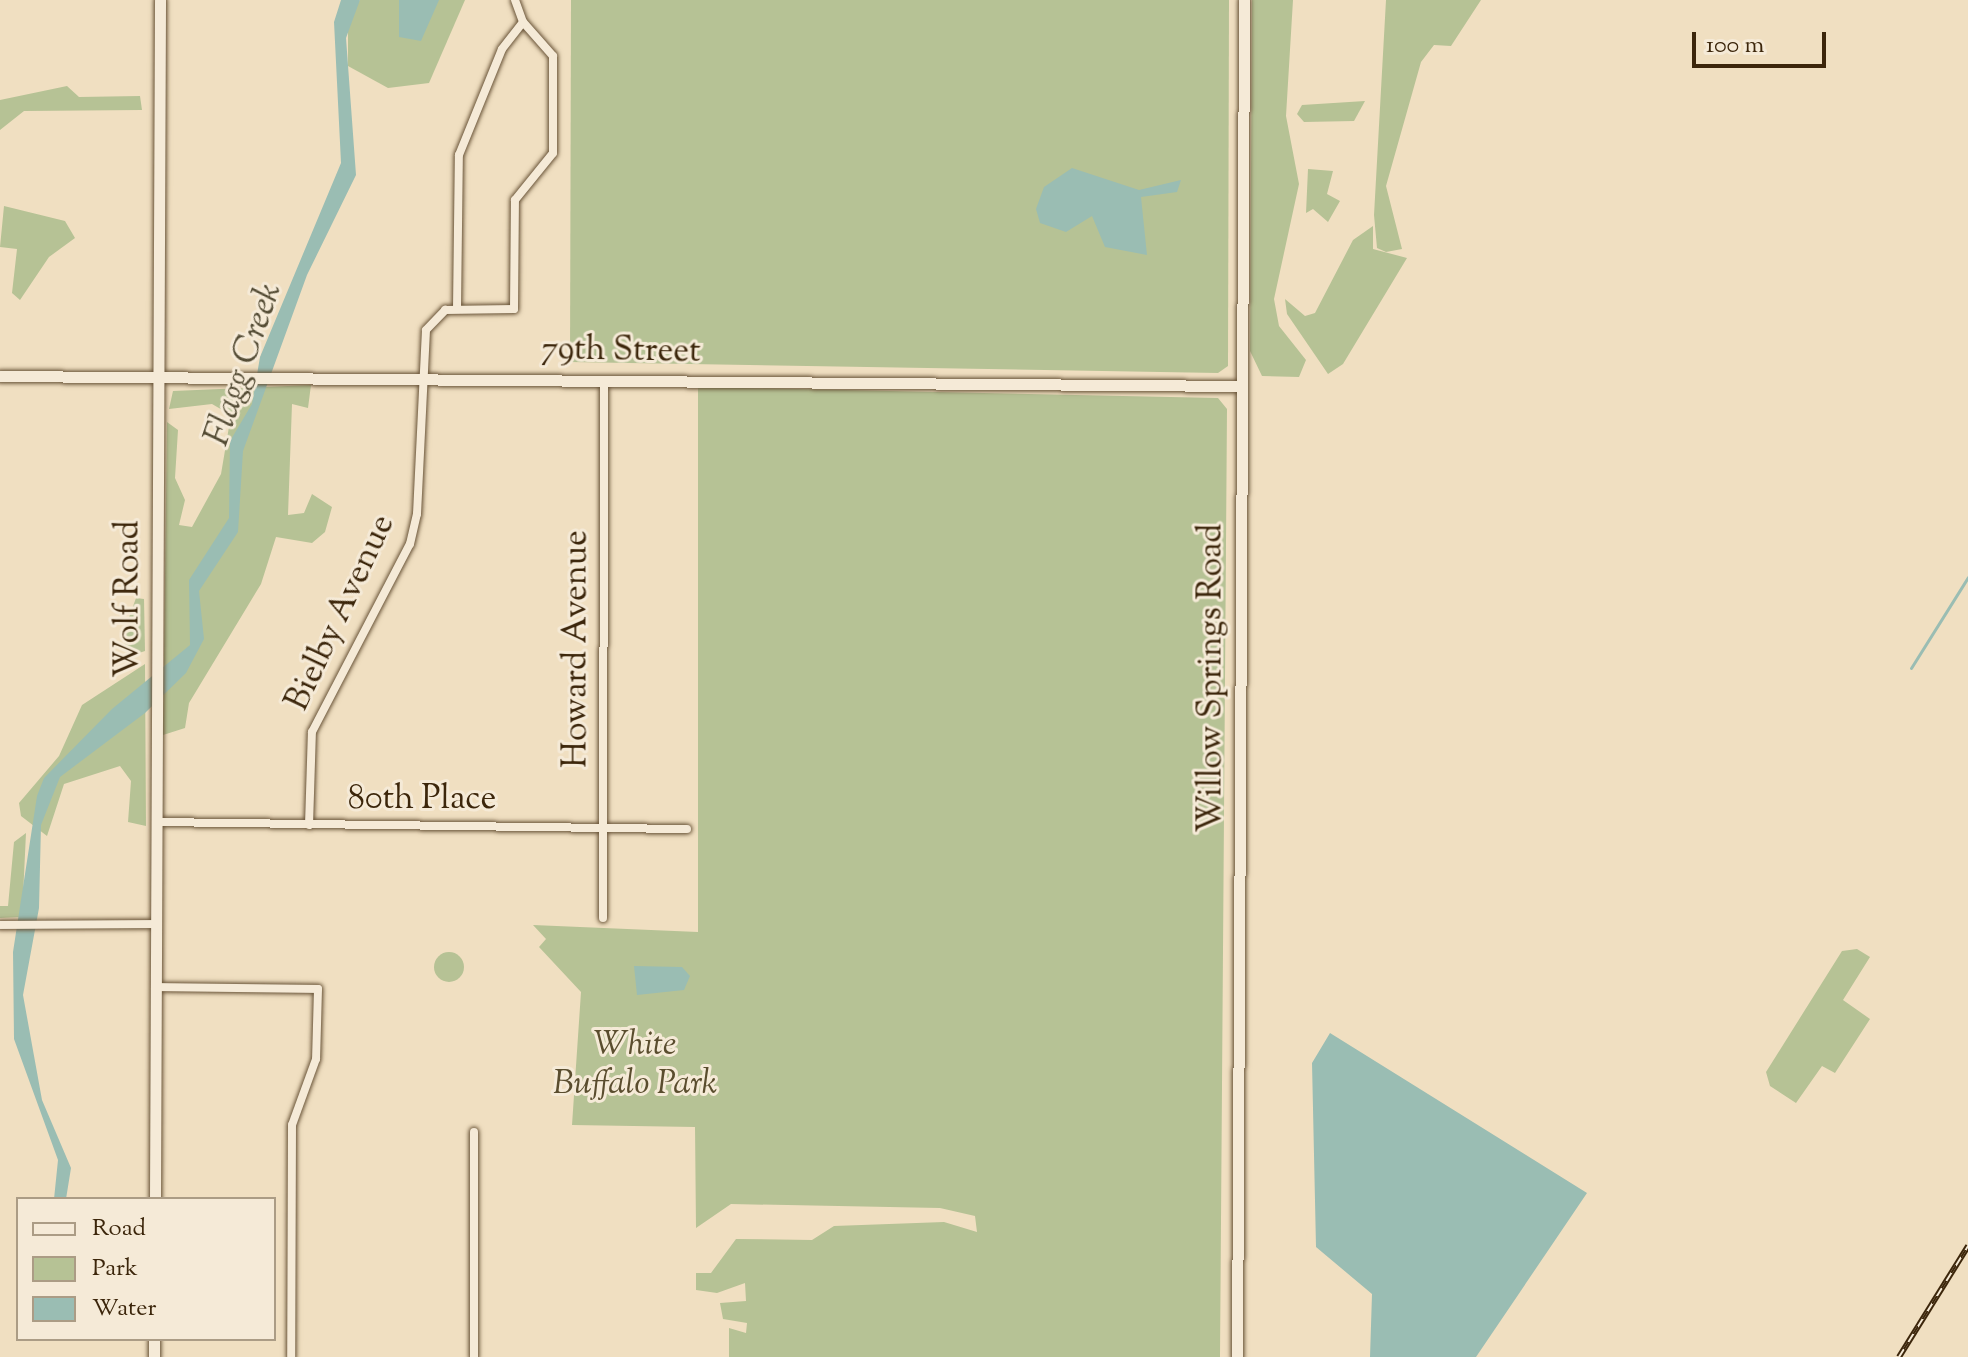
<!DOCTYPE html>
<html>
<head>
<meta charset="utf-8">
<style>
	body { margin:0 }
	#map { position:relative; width:1968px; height:1357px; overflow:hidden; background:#f0dfc1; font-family:"Sorts Mill Goudy",serif }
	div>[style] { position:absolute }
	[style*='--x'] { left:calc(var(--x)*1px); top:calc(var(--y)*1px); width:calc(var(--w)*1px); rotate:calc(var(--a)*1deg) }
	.green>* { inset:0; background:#b6c295 }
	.round { border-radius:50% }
	.water>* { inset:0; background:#9abdb3 }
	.stream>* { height:3px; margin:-1.5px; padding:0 1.5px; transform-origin:1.5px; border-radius:1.5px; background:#9abdb3 }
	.roads { filter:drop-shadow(0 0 2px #695438) drop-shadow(0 0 2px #695438) }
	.street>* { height:8px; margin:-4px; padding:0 4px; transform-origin:4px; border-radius:4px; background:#f5ead7 }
	.secondary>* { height:11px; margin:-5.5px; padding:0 5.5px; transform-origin:5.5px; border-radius:5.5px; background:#f5ead7 }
	.rail>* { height:6px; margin-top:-3px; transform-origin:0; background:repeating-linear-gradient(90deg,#f5ead7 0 9px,#3c260b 0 18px); box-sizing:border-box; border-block:2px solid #3c260b }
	span { translate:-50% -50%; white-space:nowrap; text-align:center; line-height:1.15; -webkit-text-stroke:6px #f5ead7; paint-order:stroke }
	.street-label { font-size:34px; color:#3c260b }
	.park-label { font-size:34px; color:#5a4d2e; font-style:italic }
	.water-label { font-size:36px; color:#544c35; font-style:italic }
	.legend { position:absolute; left:16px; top:1197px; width:260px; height:144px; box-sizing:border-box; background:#f5ead7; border:2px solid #ab9c85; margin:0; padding:10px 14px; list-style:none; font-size:24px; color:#3c260b }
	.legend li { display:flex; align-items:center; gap:16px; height:40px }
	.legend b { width:40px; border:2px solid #ab9c85 }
	.scale { position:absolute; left:1692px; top:32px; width:134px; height:36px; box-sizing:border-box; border:4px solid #3c260b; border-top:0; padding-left:10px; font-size:24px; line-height:28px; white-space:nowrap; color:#3c260b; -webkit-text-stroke:6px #f5ead7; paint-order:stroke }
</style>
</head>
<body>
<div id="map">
	<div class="green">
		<div style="clip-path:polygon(360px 0,465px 0,429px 83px,388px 88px,348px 66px,348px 17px)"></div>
		<div style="clip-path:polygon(571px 0,1229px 0,1228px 366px,1218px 373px,570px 362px)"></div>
		<div style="clip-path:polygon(1252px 0,1293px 0,1286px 116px,1299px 184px,1274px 299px,1279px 326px,1306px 360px,1299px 377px,1262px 376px,1250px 351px)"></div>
		<div style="clip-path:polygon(1386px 0,1481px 0,1451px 46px,1434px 45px,1421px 62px,1386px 186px,1402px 249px,1386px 252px,1377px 248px,1374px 215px)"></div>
		<div style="clip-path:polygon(67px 86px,79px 97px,140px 96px,142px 110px,24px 111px,0 130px,0 100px)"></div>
		<div style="clip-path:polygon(1365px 101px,1354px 121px,1304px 122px,1297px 114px,1302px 105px)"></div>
		<div style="clip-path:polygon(1308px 169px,1333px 171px,1327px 194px,1340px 201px,1328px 222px,1313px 209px,1306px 213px)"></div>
		<div style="clip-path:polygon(4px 206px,65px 221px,75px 238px,49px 257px,20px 300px,12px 293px,17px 249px,0 247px)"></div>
		<div style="clip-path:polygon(1373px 226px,1373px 249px,1407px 258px,1343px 364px,1328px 374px,1287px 314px,1285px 299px,1305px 316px,1315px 313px,1353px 240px)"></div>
		<div style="clip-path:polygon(311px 385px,308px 408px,292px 404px,288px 515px,304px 513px,312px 494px,332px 507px,325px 532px,312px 543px,276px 537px,261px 584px,189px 703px,185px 728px,163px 735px,167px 422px,178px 430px,175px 478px,185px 500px,179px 525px,192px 527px,221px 474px,231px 415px,212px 404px,169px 409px,173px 391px)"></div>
		<div style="clip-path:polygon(698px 387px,1218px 398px,1227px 409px,1220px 1357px,729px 1357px,729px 1328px,746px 1333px,747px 1323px,723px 1319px,720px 1303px,746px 1301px,745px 1283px,717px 1293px,696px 1290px,696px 1273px,711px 1273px,736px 1239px,812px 1240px,834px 1226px,944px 1222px,977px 1232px,975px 1216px,940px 1208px,731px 1204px,696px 1228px,695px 1127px,572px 1125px,581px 992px,539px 947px,546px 939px,533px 925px,698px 932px)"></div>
		<div style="clip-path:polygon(136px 598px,144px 599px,145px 651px,127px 657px,123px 634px)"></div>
		<div style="clip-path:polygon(145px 664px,146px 826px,128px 822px,131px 781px,120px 766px,64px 784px,47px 836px,21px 816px,19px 803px,59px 756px,82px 705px)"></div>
		<div style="clip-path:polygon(26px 833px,22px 917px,0 918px,0 906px,8px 906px,14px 842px)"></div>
		<div style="clip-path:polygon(1857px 949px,1870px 957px,1843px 1000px,1870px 1019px,1835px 1073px,1822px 1066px,1796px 1103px,1770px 1086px,1766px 1072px,1842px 951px)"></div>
		<div class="round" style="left:434px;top:952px;width:30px;height:30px"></div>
	</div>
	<div class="water">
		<div style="clip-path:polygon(341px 0,360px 0,346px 38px,356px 175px,307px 275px,243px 451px,238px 532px,199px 591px,204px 639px,186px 673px,145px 713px,60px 777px,41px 825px,39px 908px,23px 995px,42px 1100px,71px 1168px,66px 1199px,54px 1199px,58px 1160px,14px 1039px,13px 952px,37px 796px,44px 778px,112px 709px,190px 645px,189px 580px,229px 518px,230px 441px,252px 404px,260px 357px,341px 163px,334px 22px)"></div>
		<div style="clip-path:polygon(399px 0,439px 0,421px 41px,399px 37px)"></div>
		<div style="clip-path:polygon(1072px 168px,1139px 190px,1181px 180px,1177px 192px,1141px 197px,1147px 255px,1105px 247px,1092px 216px,1066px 232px,1040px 223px,1036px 209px,1044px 187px)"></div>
		<div style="clip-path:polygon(634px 966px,682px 967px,690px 976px,684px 990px,637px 995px)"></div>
		<div style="clip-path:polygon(1330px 1033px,1587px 1193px,1476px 1357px,1370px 1357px,1372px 1294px,1316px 1247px,1312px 1063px)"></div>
	</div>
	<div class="stream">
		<div style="--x:1911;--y:668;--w:107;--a:-57.9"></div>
	</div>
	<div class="roads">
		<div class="street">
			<div style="--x:457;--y:309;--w:154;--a:-89.3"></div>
			<div style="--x:459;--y:155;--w:114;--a:-67.9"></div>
			<div style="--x:502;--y:49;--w:34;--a:-52"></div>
			<div style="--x:156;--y:822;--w:531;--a:0.76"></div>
			<div style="--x:309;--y:825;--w:93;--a:-88.2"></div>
			<div style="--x:312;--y:732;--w:212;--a:-62.5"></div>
			<div style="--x:410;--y:544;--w:31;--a:-77"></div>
			<div style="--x:417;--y:514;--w:184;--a:-87.2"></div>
			<div style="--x:426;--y:330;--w:28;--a:-46"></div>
			<div style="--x:445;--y:310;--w:69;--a:-0.8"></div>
			<div style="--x:514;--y:309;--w:109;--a:-89.5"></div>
			<div style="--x:515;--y:200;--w:60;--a:-51"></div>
			<div style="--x:553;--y:153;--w:97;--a:-90"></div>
			<div style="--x:553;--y:56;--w:45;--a:-131.4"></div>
			<div style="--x:523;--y:22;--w:23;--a:-110"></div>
			<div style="--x:603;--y:918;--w:538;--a:-89.89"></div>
			<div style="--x:0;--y:925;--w:156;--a:-0.4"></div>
			<div style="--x:155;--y:987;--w:163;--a:0.7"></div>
			<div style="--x:318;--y:989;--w:70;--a:91.6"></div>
			<div style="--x:316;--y:1059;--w:70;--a:110"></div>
			<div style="--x:292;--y:1125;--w:232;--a:90.2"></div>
			<div style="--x:474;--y:1357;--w:225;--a:-90"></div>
		</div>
		<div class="secondary">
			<div style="--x:0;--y:376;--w:1240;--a:0.46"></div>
			<div style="--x:155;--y:1199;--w:1199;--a:-89.76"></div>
			<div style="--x:154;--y:1357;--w:18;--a:-90"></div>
			<div style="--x:1237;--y:1357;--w:1357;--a:-89.7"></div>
		</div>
	</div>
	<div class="rail">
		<div style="--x:1899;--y:1357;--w:131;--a:-58.1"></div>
	</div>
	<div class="street-label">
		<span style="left:621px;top:351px;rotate:1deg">79th Street</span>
		<span style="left:129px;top:599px;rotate:-90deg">Wolf Road</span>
		<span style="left:341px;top:613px;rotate:-65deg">Bielby Avenue</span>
		<span style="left:577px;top:649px;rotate:-90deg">Howard Avenue</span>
		<span style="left:1212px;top:678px;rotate:-90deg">Willow Springs Road</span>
		<span style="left:422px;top:800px">80th Place</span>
	</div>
	<div class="park-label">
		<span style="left:635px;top:1065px">White<br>Buffalo Park</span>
	</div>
	<div class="water-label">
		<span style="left:245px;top:365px;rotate:-71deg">Flagg Creek</span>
	</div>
	<ul class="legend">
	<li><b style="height:10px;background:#f5ead7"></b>Road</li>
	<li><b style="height:22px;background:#b6c295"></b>Park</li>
	<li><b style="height:22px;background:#9abdb3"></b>Water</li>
	</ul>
	<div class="scale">100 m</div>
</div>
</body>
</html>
